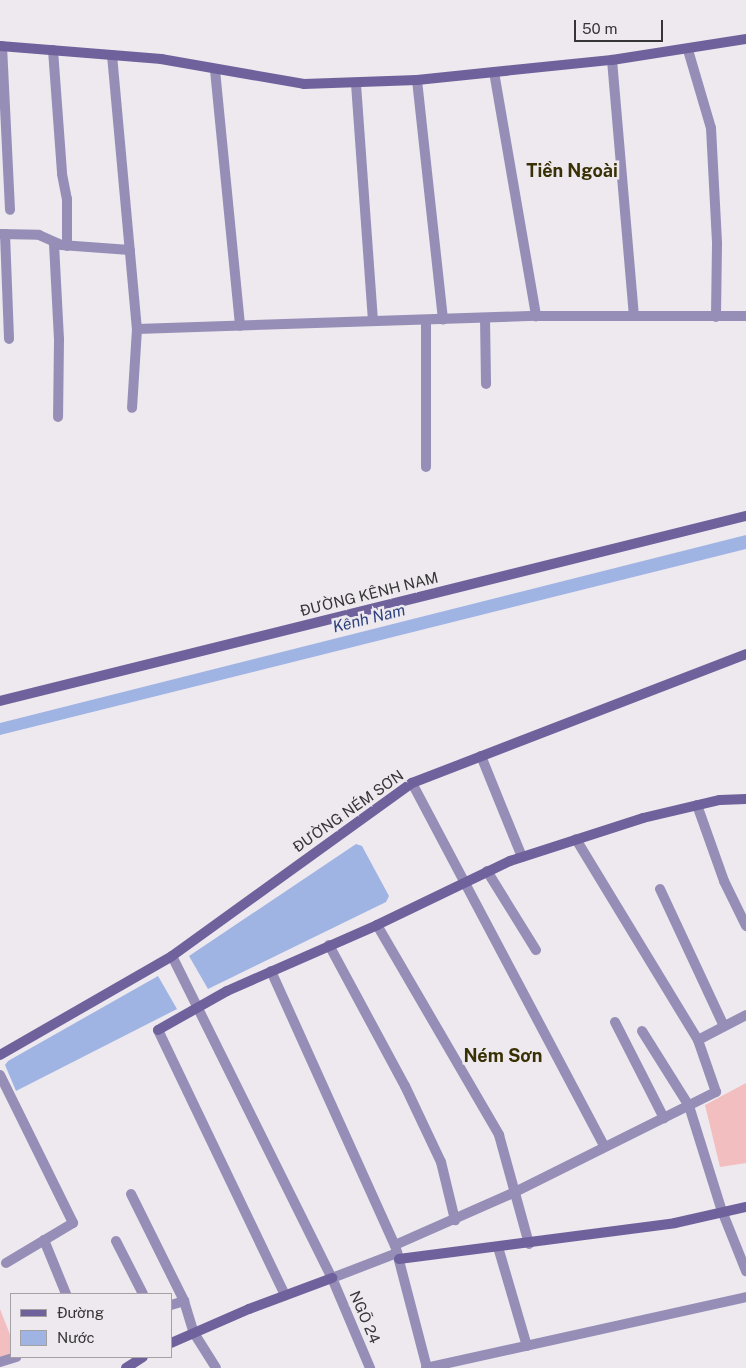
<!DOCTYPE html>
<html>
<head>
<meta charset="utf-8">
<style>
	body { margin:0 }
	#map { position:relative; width:746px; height:1368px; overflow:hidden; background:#ede9ee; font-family:"Public Sans",sans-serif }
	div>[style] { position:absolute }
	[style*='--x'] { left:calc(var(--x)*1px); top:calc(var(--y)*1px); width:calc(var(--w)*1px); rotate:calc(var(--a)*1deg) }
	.green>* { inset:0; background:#f3bec0 }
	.water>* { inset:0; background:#a0b4e4 }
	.street>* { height:10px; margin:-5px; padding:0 5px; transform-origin:5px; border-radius:5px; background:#978eb7 }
	.secondary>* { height:10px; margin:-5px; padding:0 5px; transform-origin:5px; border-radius:5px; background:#6f629c }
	span { translate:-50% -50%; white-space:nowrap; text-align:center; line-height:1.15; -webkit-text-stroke:5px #ede9ee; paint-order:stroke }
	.street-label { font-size:15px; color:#373537 }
	.water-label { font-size:16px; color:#2e437e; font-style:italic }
	.quarter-label { font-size:18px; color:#393105; font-weight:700 }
	.legend { position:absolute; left:10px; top:1293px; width:162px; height:65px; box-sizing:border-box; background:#ede9ee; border:1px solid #a4a1a5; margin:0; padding:6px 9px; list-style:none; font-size:15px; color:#373537 }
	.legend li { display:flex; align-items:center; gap:10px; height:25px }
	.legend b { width:25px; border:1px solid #a4a1a5 }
	.scale { position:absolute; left:574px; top:20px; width:89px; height:22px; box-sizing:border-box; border:2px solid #373537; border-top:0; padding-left:6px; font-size:15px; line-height:18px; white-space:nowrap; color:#373537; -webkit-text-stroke:4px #ede9ee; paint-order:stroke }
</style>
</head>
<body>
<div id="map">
	<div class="green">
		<div style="clip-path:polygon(746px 1083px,746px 1163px,720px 1167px,705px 1105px)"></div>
		<div style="clip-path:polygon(0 1309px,11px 1337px,11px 1356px,0 1360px)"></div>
	</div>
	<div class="water">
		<div style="clip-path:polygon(746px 535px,746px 549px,0 735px,0 723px)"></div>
		<div style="clip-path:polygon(356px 844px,362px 846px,389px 896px,386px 902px,208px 989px,189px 956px)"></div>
		<div style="clip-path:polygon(158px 976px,177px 1009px,16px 1091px,5px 1065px,8px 1061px)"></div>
	</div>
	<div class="street">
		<div style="--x:2;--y:46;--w:164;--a:87.2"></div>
		<div style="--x:53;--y:50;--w:124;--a:85.8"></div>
		<div style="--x:62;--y:174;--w:25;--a:79"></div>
		<div style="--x:67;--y:199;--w:47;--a:90"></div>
		<div style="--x:688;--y:50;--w:81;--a:73.6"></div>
		<div style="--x:711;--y:128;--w:116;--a:87"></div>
		<div style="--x:717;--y:244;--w:73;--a:90.8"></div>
		<div style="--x:112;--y:55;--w:275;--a:84.8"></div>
		<div style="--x:137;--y:329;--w:79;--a:93.6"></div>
		<div style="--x:612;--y:60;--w:257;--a:85.1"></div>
		<div style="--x:215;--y:70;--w:257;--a:84.4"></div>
		<div style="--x:494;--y:72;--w:248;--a:80.2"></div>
		<div style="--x:417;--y:80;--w:241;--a:83.8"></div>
		<div style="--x:356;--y:84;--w:237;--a:85.9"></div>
		<div style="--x:0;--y:234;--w:39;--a:1"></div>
		<div style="--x:39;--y:235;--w:24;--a:24"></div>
		<div style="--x:61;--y:245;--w:69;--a:4.1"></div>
		<div style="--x:5;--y:234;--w:105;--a:87.8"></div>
		<div style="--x:54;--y:244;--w:95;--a:87"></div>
		<div style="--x:59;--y:339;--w:78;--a:90.7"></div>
		<div style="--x:485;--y:318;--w:66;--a:89.1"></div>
		<div style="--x:137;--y:329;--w:399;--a:-1.9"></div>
		<div style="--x:536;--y:316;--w:210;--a:0"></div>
		<div style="--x:426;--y:467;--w:146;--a:-90"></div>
		<div style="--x:481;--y:756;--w:109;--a:67.9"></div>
		<div style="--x:412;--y:783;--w:411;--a:62.1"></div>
		<div style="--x:697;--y:805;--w:81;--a:70.4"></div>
		<div style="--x:724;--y:881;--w:50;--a:63.9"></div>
		<div style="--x:487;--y:871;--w:93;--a:58.2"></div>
		<div style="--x:660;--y:889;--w:151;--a:65"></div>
		<div style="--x:377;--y:925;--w:243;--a:59.8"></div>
		<div style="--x:499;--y:1135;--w:113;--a:74.6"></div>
		<div style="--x:329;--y:945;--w:160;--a:61.7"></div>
		<div style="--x:405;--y:1086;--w:84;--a:64.7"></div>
		<div style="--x:441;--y:1162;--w:60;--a:76.4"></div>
		<div style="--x:172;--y:956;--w:360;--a:63.6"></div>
		<div style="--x:332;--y:1278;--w:98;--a:67.1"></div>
		<div style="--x:271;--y:971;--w:301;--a:65.7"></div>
		<div style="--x:395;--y:1245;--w:127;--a:75.4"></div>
		<div style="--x:615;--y:1022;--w:108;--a:63"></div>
		<div style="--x:158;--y:1030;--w:294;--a:64.4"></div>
		<div style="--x:642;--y:1031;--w:89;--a:57.9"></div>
		<div style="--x:689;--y:1106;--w:110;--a:72.6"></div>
		<div style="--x:722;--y:1211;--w:65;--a:68.2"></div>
		<div style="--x:698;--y:1040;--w:54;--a:-27.5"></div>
		<div style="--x:0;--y:1075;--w:165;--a:63.7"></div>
		<div style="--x:73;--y:1223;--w:78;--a:149.2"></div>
		<div style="--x:131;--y:1194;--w:119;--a:63.6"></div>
		<div style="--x:44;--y:1240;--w:58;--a:67.8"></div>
		<div style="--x:116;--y:1241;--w:59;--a:63"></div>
		<div style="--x:395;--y:1245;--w:129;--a:-23.8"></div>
		<div style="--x:513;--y:1193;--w:227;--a:-26.5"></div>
		<div style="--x:716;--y:1092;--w:55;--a:-109.1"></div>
		<div style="--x:698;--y:1040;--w:235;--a:-121.3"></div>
		<div style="--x:498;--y:1247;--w:103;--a:73.7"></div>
		<div style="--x:332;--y:1278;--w:70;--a:-21"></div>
		<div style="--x:171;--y:1305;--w:14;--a:-17"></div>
		<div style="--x:184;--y:1301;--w:34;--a:73"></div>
		<div style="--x:194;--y:1333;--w:41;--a:57.8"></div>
		<div style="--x:0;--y:1362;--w:17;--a:-17"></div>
		<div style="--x:426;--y:1368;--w:328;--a:-12.5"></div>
	</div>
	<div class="secondary">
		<div style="--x:0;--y:46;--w:162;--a:4.6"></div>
		<div style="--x:161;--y:59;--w:145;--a:9.9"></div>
		<div style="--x:304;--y:84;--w:113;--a:-2"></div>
		<div style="--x:417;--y:80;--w:196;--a:-5.9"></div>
		<div style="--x:612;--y:60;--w:136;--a:-8.9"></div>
		<div style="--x:0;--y:701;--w:769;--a:-13.93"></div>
		<div style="--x:158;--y:1030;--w:79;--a:-29.5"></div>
		<div style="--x:227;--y:991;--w:164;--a:-23.7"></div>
		<div style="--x:377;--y:925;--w:148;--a:-25.7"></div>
		<div style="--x:510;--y:861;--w:140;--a:-17.9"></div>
		<div style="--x:643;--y:818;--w:79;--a:-13.2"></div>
		<div style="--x:720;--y:800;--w:26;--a:-2"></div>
		<div style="--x:0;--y:1055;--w:198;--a:-29.9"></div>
		<div style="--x:172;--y:956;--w:296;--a:-35.8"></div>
		<div style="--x:412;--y:783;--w:358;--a:-21.1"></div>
		<div style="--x:399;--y:1259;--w:278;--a:-7.4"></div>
		<div style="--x:675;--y:1223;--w:73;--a:-12.7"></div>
		<div style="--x:171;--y:1343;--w:85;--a:-23.6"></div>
		<div style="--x:249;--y:1309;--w:89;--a:-20.5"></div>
		<div style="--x:126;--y:1368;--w:20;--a:-33"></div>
	</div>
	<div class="street-label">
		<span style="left:369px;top:594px;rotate:-14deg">ĐƯỜNG KÊNH NAM</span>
		<span style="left:348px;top:811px;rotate:-35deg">ĐƯỜNG NÉM SƠN</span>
		<span style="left:365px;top:1317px;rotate:67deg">NGÕ 24</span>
	</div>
	<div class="water-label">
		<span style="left:369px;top:619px;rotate:-14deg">Kênh Nam</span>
	</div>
	<div class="quarter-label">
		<span style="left:572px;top:171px">Tiền Ngoài</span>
		<span style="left:503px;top:1056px">Ném Sơn</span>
	</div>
	<ul class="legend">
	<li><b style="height:6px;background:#6f629c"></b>Đường</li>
	<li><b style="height:14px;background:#a0b4e4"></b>Nước</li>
	</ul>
	<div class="scale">50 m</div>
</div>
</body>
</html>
